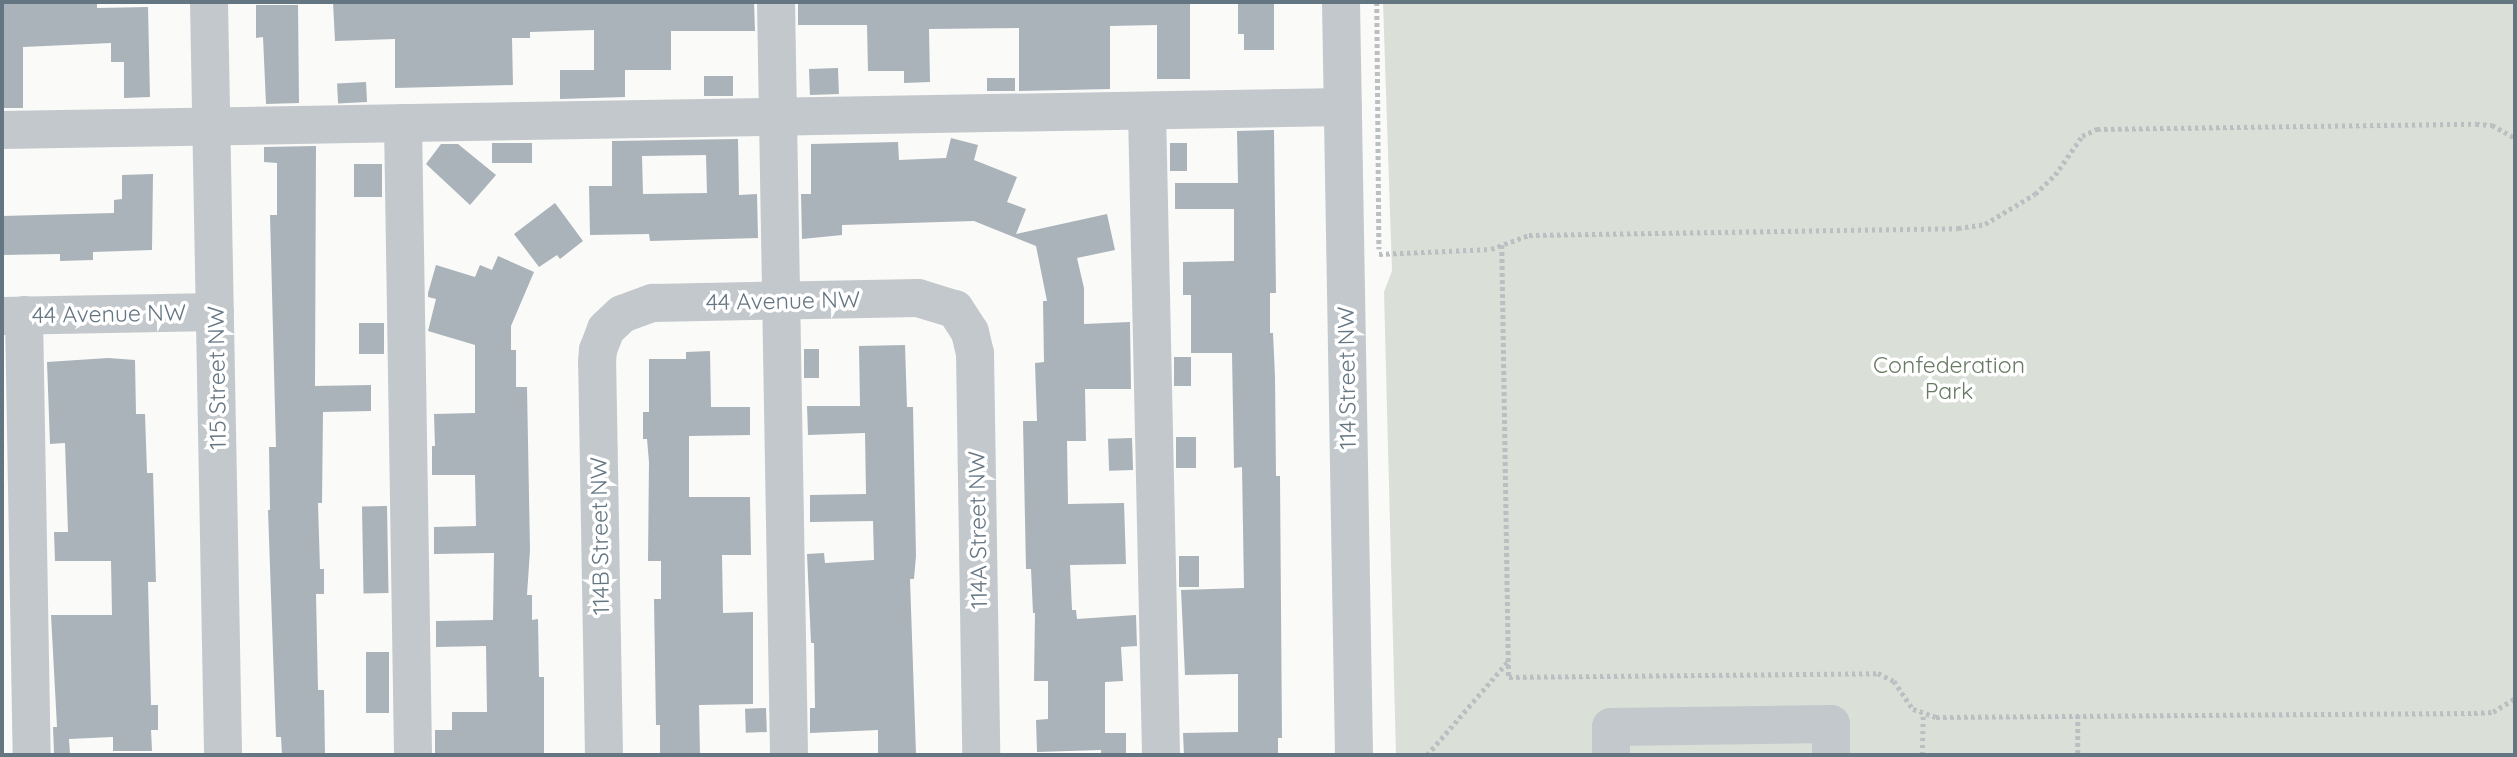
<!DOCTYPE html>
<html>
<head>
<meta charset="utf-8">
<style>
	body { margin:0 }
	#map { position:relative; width:2517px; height:757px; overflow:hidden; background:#fafaf8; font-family:Quicksand,sans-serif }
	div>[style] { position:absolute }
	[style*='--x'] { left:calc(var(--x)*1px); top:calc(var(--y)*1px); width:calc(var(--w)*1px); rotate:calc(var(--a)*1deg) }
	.green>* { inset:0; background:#dadfd7 }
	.building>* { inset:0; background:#aab3b9; transform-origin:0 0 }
	.path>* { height:4.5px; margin-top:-2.25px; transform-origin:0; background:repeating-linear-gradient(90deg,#bbbfc2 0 3.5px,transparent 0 7px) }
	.minor>* { height:38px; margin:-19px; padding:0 19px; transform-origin:19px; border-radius:19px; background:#c3c8cc }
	span { translate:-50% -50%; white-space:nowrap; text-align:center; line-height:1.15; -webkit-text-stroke:7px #fff; paint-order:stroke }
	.street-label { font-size:23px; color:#657683 }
	.park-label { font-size:23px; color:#687a64 }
	.frame { position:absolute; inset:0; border:4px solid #657683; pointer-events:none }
</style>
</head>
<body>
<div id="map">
	<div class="green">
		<div style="clip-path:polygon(1383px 2px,2515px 2px,2515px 755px,1396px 755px,1384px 292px,1392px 271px)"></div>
	</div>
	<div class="building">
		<div style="clip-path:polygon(2px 2px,97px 2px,97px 8px,148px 7px,150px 97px,124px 98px,124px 62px,111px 62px,111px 43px,23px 47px,23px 108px,2px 108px)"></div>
		<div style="clip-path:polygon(333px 2px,754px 2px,755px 31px,671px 31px,671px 70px,625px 70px,625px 97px,560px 99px,560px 70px,594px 70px,594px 30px,530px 32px,530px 38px,512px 38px,513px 85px,395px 88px,395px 39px,335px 41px)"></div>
		<div style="clip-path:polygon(798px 2px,1190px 2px,1190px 79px,1157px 79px,1157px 25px,1110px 26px,1110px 89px,1019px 91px,1019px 28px,929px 29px,930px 82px,904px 83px,904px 71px,868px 71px,867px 25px,798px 25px)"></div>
		<div style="clip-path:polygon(1238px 2px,1274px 2px,1274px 50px,1244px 50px,1244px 34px,1238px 34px)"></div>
		<div style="clip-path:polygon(256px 5px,298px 5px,299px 103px,266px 104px,263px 37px,256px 38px)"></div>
		<div style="left:838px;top:68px;width:26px;height:29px;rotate:88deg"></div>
		<div style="left:733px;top:76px;width:20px;height:29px;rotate:90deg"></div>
		<div style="left:1015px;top:78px;width:13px;height:28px;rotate:90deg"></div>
		<div style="left:366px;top:82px;width:20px;height:29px;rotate:87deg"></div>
		<div style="clip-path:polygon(1274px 130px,1276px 293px,1270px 293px,1270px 333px,1273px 333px,1275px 377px,1276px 476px,1280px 476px,1282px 738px,1278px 738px,1278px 755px,1184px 755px,1183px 733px,1238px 732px,1238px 674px,1185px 675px,1181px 590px,1244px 588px,1242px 467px,1234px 468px,1232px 353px,1191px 353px,1191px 295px,1183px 295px,1183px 262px,1234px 261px,1234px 209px,1175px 209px,1175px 183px,1238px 183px,1237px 131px)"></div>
		<div style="clip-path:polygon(951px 138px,978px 145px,974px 160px,1017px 177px,1007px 202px,1026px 209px,1016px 234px,1107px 214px,1115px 250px,1077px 258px,1084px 288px,1084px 324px,1130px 322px,1131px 389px,1085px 389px,1086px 441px,1067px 441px,1068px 504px,1124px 503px,1126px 564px,1070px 565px,1072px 610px,1076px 610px,1077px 619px,1136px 615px,1137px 646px,1121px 647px,1123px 681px,1105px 682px,1105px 733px,1126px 733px,1126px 755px,1101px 755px,1101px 750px,1037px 752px,1036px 720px,1048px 719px,1048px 681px,1034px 681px,1035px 613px,1033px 613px,1031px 569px,1026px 569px,1023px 421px,1037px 421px,1035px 363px,1044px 362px,1043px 301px,1047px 301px,1036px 246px,974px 221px,842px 225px,842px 235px,802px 239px,801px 194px,811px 194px,811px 144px,898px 142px,899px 160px,946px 158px)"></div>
		<div style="clip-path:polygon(evenodd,738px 139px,739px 195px,757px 194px,758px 238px,650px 241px,649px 234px,590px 235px,589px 186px,612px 186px,612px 141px,738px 139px,706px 155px,707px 193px,643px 194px,642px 156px,706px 155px)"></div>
		<div style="left:492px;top:143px;width:40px;height:20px"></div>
		<div style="left:1170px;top:143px;width:17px;height:28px"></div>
		<div style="clip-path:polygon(441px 144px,458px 144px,496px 175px,470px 205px,426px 164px)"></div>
		<div style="clip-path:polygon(316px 146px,315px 386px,371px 385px,371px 411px,323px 412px,322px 503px,318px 503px,320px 569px,324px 569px,324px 594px,316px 594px,318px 690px,324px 690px,325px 755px,282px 755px,281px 737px,276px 737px,268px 510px,270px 510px,269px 447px,276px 447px,270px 215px,277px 215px,277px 163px,264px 162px,264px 147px)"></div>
		<div style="left:354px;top:164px;width:28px;height:33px"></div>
		<div style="clip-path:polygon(153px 174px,152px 250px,93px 252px,93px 260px,60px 261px,60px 254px,2px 255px,2px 216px,114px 213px,114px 200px,122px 199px,122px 175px)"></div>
		<div style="clip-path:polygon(555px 203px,583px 241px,560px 259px,557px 255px,539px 267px,514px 234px)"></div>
		<div style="clip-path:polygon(498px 256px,534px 272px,511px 326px,511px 350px,516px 350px,516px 387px,527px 387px,530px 550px,527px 595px,532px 595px,532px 620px,538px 619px,539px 677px,544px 677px,544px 755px,435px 755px,435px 730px,452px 730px,452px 712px,487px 712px,486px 646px,436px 647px,436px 621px,493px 620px,494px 553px,434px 554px,434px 527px,476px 526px,475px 475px,432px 475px,432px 446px,435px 446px,434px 414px,475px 413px,475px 345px,428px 331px,436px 299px,428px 297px,428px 293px,436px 265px,475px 277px,480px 265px,492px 270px)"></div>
		<div style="left:359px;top:323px;width:25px;height:31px"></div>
		<div style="clip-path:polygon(905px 345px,907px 407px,913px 407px,916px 556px,914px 579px,910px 579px,916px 754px,878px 755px,878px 730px,810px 733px,810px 708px,815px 708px,814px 643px,811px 643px,807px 554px,824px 553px,825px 563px,874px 560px,873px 521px,810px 522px,810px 495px,866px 494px,865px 433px,808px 435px,807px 406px,860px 406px,859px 346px)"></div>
		<div style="left:804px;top:349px;width:15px;height:29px"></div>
		<div style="clip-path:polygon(710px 351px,711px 407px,750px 407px,750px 435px,689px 436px,689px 497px,750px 497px,751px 555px,722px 555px,723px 613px,753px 612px,753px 704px,699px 705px,700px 755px,660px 755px,660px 725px,656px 725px,654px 599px,661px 599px,661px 561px,648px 561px,649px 462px,647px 439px,643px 439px,643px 412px,649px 412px,649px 359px,686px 359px,686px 352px)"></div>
		<div style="left:1174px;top:357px;width:17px;height:29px"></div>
		<div style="clip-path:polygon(108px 358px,135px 360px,136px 414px,145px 414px,147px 473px,153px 473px,156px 582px,148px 582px,151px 705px,158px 705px,158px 730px,151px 730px,152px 751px,113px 751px,113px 737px,69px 739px,70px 754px,54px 754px,53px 727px,57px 727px,51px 615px,112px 615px,111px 561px,55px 561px,54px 532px,68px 532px,65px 443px,50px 444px,47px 362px)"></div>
		<div style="left:1176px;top:437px;width:20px;height:31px"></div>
		<div style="left:1132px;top:438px;width:32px;height:24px;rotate:88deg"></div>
		<div style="left:387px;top:506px;width:87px;height:25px;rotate:89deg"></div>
		<div style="left:1179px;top:556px;width:20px;height:31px"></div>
		<div style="left:366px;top:652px;width:23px;height:61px"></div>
		<div style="left:766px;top:708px;width:24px;height:21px;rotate:88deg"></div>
	</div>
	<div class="path">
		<div style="--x:1377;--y:2;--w:247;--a:89.5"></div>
		<div style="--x:1502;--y:245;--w:432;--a:89.1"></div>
		<div style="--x:1509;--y:677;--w:369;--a:-0.6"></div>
		<div style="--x:1878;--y:673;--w:18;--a:27"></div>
		<div style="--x:1894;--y:681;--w:34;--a:56"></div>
		<div style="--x:1913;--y:709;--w:24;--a:19"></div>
		<div style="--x:1936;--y:717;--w:538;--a:-0.43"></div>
		<div style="--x:2474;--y:713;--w:19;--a:-3"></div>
		<div style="--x:2493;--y:712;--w:26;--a:-32"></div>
		<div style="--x:1379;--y:254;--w:112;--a:-2.6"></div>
		<div style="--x:1491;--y:249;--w:40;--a:-20.2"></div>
		<div style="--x:1529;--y:235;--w:429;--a:-0.9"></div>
		<div style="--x:1958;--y:228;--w:27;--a:-8"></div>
		<div style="--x:1985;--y:224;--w:58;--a:-31"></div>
		<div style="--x:2035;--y:194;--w:28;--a:-44"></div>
		<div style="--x:2055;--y:175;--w:47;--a:-55.3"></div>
		<div style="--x:2082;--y:136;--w:17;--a:-25"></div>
		<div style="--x:2097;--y:129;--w:379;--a:-0.8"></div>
		<div style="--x:2476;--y:124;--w:16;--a:4"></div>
		<div style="--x:2492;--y:125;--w:26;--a:29"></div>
		<div style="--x:2078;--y:715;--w:40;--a:90"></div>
		<div style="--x:1427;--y:755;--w:124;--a:-49.2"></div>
		<div style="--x:1922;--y:755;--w:40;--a:-88.6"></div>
	</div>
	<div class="minor">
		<div style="--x:209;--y:2;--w:753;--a:88.93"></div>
		<div style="--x:776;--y:2;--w:753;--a:89.01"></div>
		<div style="--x:1341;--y:2;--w:753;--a:89.01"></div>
		<div style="--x:1147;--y:112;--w:643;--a:88.75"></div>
		<div style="--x:403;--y:123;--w:632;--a:89.09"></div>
		<div style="--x:2;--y:130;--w:1341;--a:-0.98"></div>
		<div style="--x:24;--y:315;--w:440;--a:89"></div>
		<div style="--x:2;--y:316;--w:213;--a:-1.1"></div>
		<div style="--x:604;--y:755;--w:392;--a:-91"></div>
		<div style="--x:597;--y:363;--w:13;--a:-86"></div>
		<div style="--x:598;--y:350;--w:22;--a:-69"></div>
		<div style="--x:606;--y:329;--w:22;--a:-43"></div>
		<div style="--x:622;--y:314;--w:33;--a:-20"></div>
		<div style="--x:653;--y:303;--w:265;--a:-1.1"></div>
		<div style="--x:918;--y:298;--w:39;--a:17"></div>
		<div style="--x:955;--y:309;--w:27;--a:57"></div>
		<div style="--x:970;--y:332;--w:22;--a:77"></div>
		<div style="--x:975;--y:353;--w:402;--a:89.1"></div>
		<div style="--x:1611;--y:755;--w:28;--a:-90"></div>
		<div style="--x:1611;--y:727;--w:220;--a:-0.8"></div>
		<div style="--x:1831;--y:724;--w:31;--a:90"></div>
	</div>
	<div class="street-label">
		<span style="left:783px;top:301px;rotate:-1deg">44 Avenue NW</span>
		<span style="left:109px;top:314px;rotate:-1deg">44 Avenue NW</span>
		<span style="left:217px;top:378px;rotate:-91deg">115 Street NW</span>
		<span style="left:1347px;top:378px;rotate:-91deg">114 Street NW</span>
		<span style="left:978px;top:530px;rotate:-91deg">114A Street NW</span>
		<span style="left:600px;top:536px;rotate:-91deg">114B Street NW</span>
	</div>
	<div class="park-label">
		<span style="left:1949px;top:378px">Confederation<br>Park</span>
	</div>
	<div class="frame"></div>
</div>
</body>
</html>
